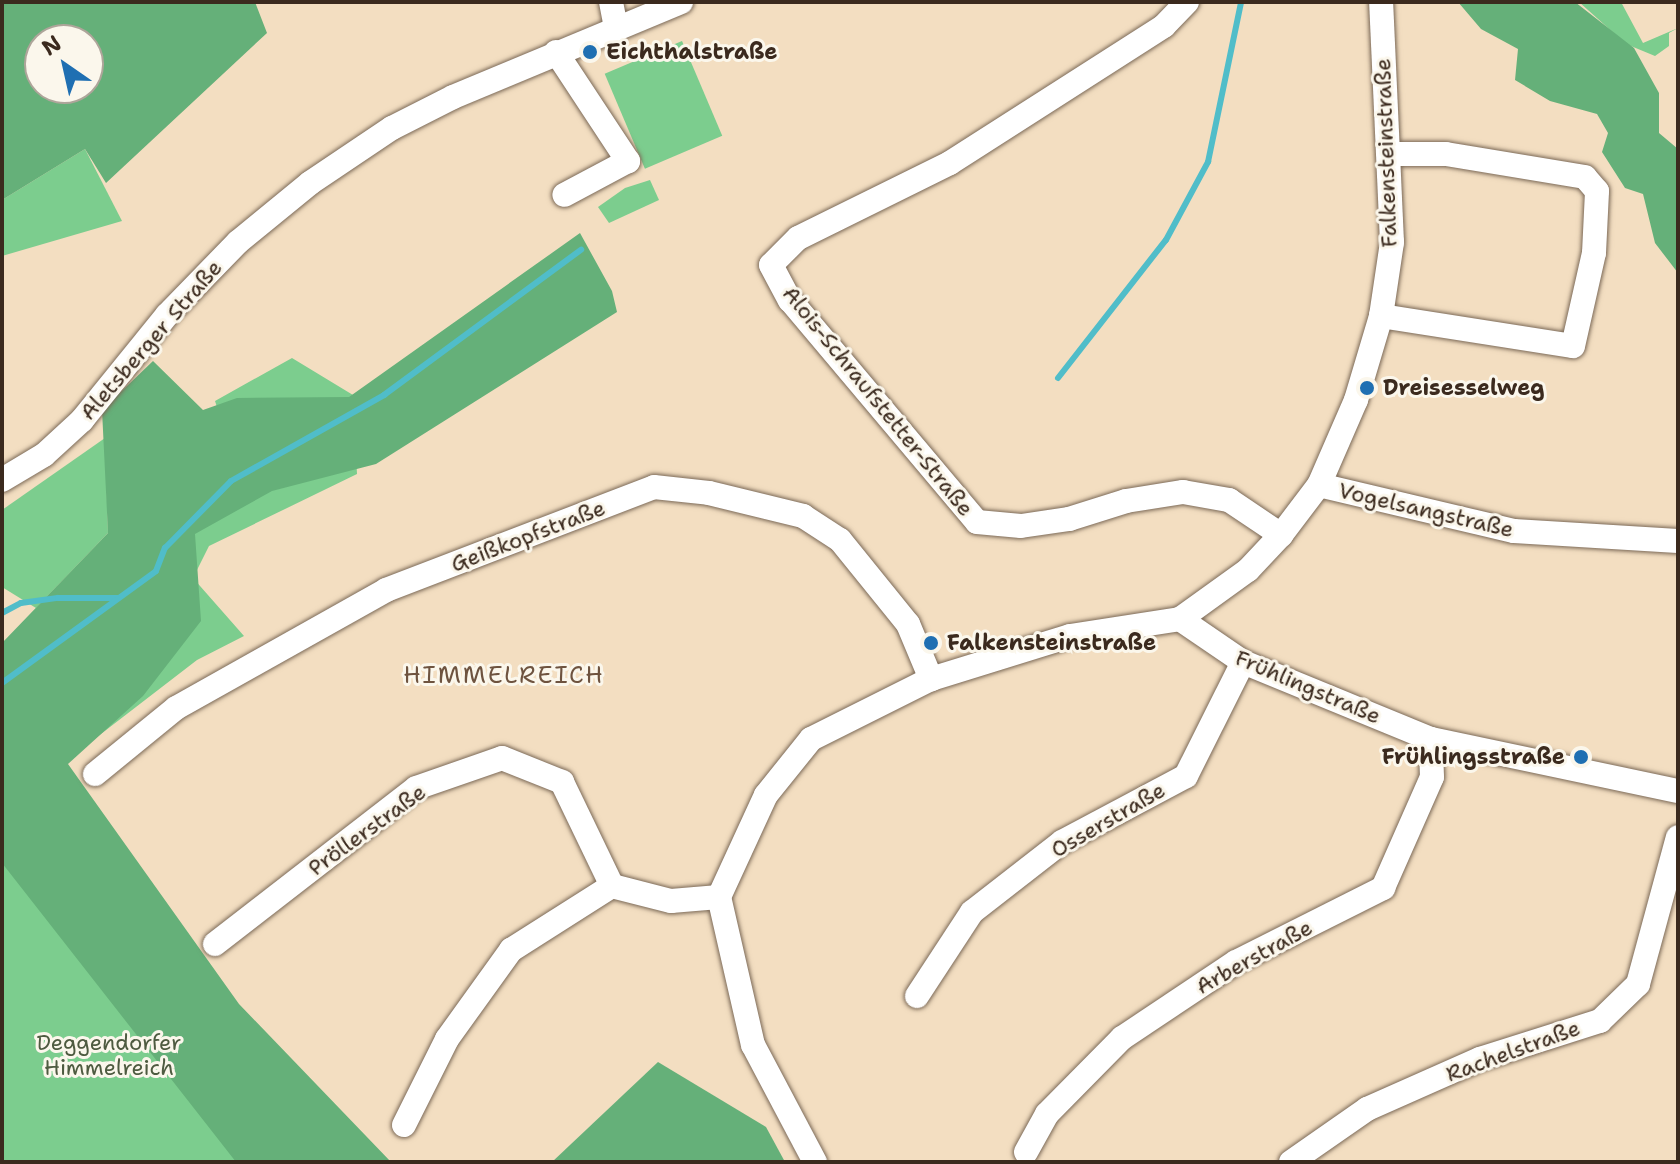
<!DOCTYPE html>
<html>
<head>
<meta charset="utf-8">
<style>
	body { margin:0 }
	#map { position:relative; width:1680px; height:1164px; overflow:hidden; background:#f3dec1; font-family:"Shantell Sans",sans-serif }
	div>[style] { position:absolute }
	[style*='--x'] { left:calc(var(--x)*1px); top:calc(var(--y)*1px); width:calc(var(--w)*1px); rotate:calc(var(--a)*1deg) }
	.green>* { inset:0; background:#7ccd8e; transform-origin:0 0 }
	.forest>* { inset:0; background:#65b079 }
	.stream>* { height:6px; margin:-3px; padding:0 3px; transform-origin:3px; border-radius:3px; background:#50bdc9 }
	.roads { filter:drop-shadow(0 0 2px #7b6957) drop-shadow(0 0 2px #7b6957) }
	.minor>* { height:24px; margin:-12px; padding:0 12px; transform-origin:12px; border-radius:12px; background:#fff }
	.dots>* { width:22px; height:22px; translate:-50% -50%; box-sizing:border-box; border:4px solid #fbf7ec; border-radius:50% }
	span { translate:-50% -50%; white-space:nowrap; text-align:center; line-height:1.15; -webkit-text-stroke:6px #fbf7ec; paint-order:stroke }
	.poi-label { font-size:22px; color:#3b2a1e; font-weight:700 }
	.left { translate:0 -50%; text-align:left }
	.right { translate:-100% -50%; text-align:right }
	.street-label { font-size:22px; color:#3b2a1e }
	.park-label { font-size:22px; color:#4e5b40 }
	.neighbourhood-label { font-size:24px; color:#6e533f; letter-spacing:2px }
	.frame { position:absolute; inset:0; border:4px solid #3b2a1e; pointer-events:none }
	.north { position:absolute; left:24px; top:24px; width:80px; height:80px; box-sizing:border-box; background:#fbf7ec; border:2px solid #aea59a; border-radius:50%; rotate:326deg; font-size:22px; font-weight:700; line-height:32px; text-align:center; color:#3b2a1e }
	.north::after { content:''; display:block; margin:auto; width:28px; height:36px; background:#1f6fb2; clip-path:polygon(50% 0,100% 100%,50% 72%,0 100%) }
</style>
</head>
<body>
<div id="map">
	<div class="green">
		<div style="clip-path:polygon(1579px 2px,1621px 2px,1643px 43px,1678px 28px,1669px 33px,1669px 46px,1655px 56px,1626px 44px)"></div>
		<div style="left:682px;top:41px;width:103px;height:84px;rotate:67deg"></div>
		<div style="clip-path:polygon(85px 149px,122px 221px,2px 256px,2px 200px)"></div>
		<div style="clip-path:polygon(650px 180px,659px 200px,609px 223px,598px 207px,625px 188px)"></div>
		<div style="clip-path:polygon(292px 358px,353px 395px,357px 474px,209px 546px,193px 578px,244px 636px,197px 660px,36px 784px,343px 1162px,2px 1162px,2px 669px,230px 447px,215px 401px)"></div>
		<div style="clip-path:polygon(105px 438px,108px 533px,36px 608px,2px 587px,2px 510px)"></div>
	</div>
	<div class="forest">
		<div style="clip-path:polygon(evenodd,2px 2px,255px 2px,267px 33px,106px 183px,85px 149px,2px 200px,2px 2px,40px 40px,88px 40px,88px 88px,40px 88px,40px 40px)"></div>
		<div style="clip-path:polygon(1458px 2px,1575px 2px,1634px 48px,1659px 93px,1659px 133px,1678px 149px,1678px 273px,1655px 243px,1643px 194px,1625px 188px,1602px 152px,1608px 133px,1597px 114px,1550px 101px,1515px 80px,1518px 49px,1481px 29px)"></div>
		<div style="clip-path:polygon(580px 233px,612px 291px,617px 312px,376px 464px,272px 491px,195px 534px,201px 621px,143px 696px,68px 764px,239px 1004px,391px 1162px,236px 1162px,2px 863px,2px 643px,108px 533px,102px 410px,153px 361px,203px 410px,237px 398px,349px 397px)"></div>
		<div style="clip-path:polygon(658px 1062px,766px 1127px,785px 1162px,552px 1162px)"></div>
	</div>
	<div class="stream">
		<div style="--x:1058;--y:378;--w:175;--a:-52"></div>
		<div style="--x:1166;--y:240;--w:89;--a:-61.7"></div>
		<div style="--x:1208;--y:162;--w:163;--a:-78.3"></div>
		<div style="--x:2;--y:613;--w:21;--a:-28"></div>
		<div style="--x:21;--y:603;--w:37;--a:-8"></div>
		<div style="--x:58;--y:598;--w:60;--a:0"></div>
		<div style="--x:2;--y:683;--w:190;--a:-36"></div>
		<div style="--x:156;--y:571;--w:25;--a:-69"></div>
		<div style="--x:165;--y:548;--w:94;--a:-45.4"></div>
		<div style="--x:231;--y:481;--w:176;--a:-29.3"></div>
		<div style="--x:384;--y:395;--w:245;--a:-36.4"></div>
	</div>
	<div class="roads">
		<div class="minor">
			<div style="--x:611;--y:2;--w:26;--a:79"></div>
			<div style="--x:1187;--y:2;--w:33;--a:134"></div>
			<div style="--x:1164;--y:26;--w:254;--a:147.4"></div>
			<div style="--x:950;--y:163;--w:169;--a:153.7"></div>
			<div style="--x:798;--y:238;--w:38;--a:135"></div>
			<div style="--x:771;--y:265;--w:40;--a:62"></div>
			<div style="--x:790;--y:300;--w:290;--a:49.9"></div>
			<div style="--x:977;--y:522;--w:44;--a:5.2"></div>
			<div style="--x:1021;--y:526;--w:49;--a:-8.3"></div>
			<div style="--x:1069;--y:519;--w:60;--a:-17.5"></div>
			<div style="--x:1126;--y:501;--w:58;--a:-9"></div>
			<div style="--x:1183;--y:492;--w:47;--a:9.9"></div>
			<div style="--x:1229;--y:500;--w:63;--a:33.9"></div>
			<div style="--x:556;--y:52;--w:131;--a:56.6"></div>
			<div style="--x:628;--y:161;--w:72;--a:152"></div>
			<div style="--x:1381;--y:316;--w:194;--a:8.9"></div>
			<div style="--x:1573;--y:346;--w:95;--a:-77.3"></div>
			<div style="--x:1594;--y:253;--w:62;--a:-87.2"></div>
			<div style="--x:1597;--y:191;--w:18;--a:-131"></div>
			<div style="--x:1585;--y:177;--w:141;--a:-170.6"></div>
			<div style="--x:1446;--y:154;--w:55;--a:180"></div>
			<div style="--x:2;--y:480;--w:49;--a:-30.8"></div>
			<div style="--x:44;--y:455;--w:52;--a:-42.6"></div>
			<div style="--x:82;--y:420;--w:135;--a:-51"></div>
			<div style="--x:167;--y:315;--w:102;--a:-45.8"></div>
			<div style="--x:238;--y:242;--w:93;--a:-39.3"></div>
			<div style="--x:310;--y:183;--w:99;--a:-33.9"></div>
			<div style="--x:392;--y:128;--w:68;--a:-26.9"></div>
			<div style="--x:453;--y:97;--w:247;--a:-22.6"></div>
			<div style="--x:1319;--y:485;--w:200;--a:13.3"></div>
			<div style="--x:1514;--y:531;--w:164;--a:3.5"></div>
			<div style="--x:1180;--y:619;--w:76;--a:34.3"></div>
			<div style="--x:1243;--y:662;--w:203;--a:22.3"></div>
			<div style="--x:1431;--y:739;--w:252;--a:11.9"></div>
			<div style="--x:95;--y:774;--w:104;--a:-39.2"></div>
			<div style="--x:176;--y:708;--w:241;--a:-29.3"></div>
			<div style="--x:386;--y:590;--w:287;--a:-21"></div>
			<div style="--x:654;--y:487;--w:55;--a:6.2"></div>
			<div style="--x:709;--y:493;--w:97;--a:13.7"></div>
			<div style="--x:803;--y:516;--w:44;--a:33"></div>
			<div style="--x:840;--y:540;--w:108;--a:51"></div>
			<div style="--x:908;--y:624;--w:60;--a:67.3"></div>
			<div style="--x:215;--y:944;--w:254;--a:-37.8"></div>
			<div style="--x:416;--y:788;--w:91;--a:-19.2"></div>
			<div style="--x:502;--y:758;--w:65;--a:21.8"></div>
			<div style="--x:562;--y:782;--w:115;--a:64.3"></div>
			<div style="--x:917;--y:996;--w:100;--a:-56.8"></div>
			<div style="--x:972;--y:912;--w:114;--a:-37.9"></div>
			<div style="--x:1062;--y:842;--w:140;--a:-28"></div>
			<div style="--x:1186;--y:776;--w:127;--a:-63.4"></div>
			<div style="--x:404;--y:1125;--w:96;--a:-63.4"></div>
			<div style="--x:447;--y:1039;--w:110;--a:-54.3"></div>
			<div style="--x:511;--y:950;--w:120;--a:-32.4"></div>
			<div style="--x:612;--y:886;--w:61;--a:14.3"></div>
			<div style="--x:671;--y:901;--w:48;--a:-4.8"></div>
			<div style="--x:1026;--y:1152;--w:43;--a:-61.1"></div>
			<div style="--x:1047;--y:1114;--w:107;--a:-45.4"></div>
			<div style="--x:1122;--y:1038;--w:137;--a:-33.7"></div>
			<div style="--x:1236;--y:962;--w:165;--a:-26.7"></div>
			<div style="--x:1383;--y:888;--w:121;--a:-66.2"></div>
			<div style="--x:1432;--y:777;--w:38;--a:-92"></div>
			<div style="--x:815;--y:1162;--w:132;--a:-117.9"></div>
			<div style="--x:753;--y:1045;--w:152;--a:-102.9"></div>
			<div style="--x:719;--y:897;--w:112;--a:-65.3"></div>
			<div style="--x:766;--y:795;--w:72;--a:-51.2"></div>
			<div style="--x:811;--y:739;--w:134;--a:-26.6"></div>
			<div style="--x:931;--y:679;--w:145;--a:-17.2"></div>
			<div style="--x:1070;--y:636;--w:111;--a:-8.8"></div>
			<div style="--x:1180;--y:619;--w:84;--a:-35.8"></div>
			<div style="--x:1248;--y:570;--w:48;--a:-46.7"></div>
			<div style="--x:1281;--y:535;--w:63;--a:-52.8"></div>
			<div style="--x:1319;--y:485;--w:93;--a:-66.5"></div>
			<div style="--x:1356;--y:400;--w:88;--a:-73.4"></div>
			<div style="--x:1381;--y:316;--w:75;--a:-81.5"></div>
			<div style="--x:1392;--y:242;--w:240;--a:-92.6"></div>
			<div style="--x:1291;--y:1162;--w:93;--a:-34.9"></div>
			<div style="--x:1367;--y:1109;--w:124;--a:-23.9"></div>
			<div style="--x:1480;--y:1059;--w:126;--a:-17.6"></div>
			<div style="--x:1600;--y:1021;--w:53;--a:-44.2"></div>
			<div style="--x:1638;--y:984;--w:152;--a:-74.8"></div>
		</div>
	</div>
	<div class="dots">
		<div style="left:590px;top:52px;background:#1f6fb2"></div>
		<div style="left:1367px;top:388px;background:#1f6fb2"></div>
		<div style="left:931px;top:643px;background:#1f6fb2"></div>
		<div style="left:1581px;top:757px;background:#1f6fb2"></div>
	</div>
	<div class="poi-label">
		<span class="left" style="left:606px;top:52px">Eichthalstraße</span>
		<span class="left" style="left:1383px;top:388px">Dreisesselweg</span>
		<span class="left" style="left:947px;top:643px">Falkensteinstraße</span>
		<span class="right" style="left:1565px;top:757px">Frühlingsstraße</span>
	</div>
	<div class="street-label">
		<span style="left:1386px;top:153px;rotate:-92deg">Falkensteinstraße</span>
		<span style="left:151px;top:340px;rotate:-49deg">Aletsberger Straße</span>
		<span style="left:878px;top:401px;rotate:51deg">Alois-Schraufstetter-Straße</span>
		<span style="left:1426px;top:510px;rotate:13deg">Vogelsangstraße</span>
		<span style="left:528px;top:536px;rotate:-21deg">Geißkopfstraße</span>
		<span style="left:1308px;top:687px;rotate:23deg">Frühlingstraße</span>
		<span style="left:1108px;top:820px;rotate:-30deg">Osserstraße</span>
		<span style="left:367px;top:830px;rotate:-36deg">Pröllerstraße</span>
		<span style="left:1254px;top:957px;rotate:-29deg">Arberstraße</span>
		<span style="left:1513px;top:1051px;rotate:-20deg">Rachelstraße</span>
	</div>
	<div class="park-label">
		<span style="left:109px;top:1055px">Deggendorfer<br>Himmelreich</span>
	</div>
	<div class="neighbourhood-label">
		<span style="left:504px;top:676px">HIMMELREICH</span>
	</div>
	<div class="frame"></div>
	<div class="north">N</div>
</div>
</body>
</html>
